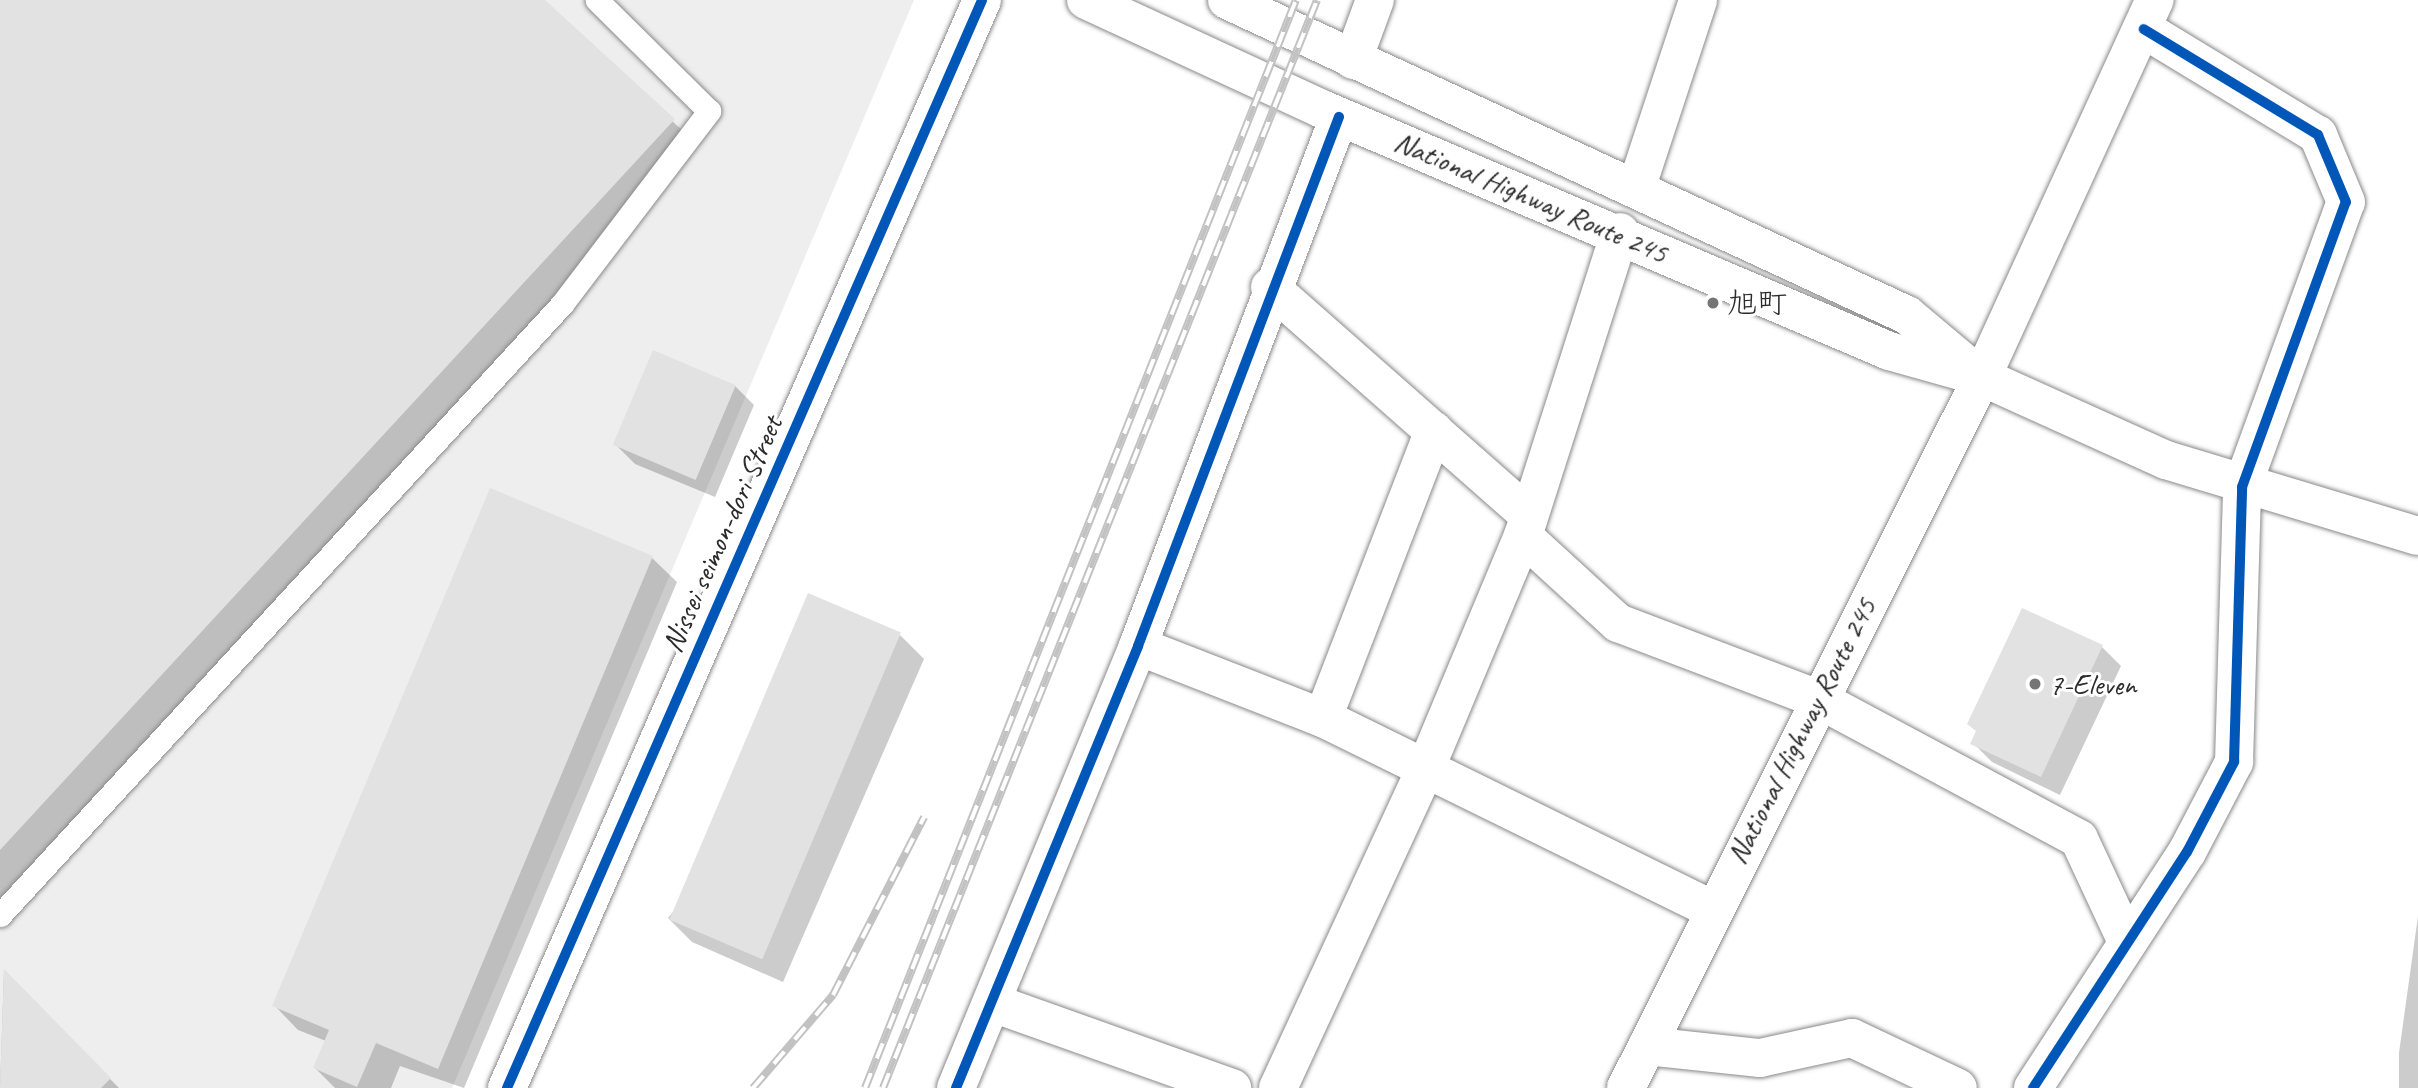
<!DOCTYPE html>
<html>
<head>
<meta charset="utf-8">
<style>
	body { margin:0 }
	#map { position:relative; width:2418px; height:1088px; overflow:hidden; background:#fff; font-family:Caveat,"Klee One",sans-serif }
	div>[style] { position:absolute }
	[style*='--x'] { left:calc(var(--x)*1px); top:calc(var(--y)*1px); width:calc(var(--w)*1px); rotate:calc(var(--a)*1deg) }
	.built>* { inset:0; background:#eee }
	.water>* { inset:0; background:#ccc }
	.shadow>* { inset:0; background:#0003 }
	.building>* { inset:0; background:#e2e2e2; transform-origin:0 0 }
	.roads { filter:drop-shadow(0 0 2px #8a8a8a) drop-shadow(0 0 2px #8a8a8a) }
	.service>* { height:23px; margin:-11.5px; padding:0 11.5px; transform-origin:11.5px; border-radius:11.5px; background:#fff }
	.minor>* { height:38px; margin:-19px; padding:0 19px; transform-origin:19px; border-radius:19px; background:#fff }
	.tertiary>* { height:38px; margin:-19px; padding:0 19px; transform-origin:19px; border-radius:19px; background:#fff }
	.trunk>* { height:38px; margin:-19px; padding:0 19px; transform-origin:19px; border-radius:19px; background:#fff }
	.rail>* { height:8px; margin-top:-4px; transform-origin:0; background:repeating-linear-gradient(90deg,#fff 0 16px,#c2c2c2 0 32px); box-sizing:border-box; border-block:2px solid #c2c2c2 }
	.cycleway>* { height:10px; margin:-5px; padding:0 5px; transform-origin:5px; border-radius:5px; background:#0057b8 }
	.dots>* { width:19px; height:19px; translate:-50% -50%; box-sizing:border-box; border:4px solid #fff; border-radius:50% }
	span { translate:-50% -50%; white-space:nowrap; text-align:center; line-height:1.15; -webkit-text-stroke:6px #fff; paint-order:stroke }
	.street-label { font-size:30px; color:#2b2b2b }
	.poi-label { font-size:30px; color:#2b2b2b }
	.left { translate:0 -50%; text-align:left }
</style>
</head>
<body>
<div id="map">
	<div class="built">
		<div style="clip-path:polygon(0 0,914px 0,452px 1088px,0 1088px)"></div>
	</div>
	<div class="water">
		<div style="clip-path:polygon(2418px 916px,2418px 1088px,2399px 1088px,2399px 1053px)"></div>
	</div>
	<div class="shadow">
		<div style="clip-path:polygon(0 0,542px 0,698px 145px,0 900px)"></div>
		<div style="clip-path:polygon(735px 386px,754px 405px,715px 497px,635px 464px,616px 445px)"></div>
		<div style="clip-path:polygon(491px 491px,652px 558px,677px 582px,464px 1088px,400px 1066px,391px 1088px,335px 1088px,315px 1068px,326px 1041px,298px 1030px,274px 1005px)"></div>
		<div style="clip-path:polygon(900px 635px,924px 659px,783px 982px,692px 942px,668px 918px)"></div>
		<div style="clip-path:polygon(2102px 647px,2121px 666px,2060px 795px,1992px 762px,1973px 743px,1978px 732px)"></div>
		<div style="clip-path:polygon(4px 971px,119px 1088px,0 1088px)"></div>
	</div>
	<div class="building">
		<div style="clip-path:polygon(0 0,545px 0,675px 119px,0 850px)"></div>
		<div style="left:653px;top:350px;width:90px;height:103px;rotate:23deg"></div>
		<div style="clip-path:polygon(490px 488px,653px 556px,438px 1069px,376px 1043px,357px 1087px,313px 1068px,329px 1030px,272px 1006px)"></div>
		<div style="left:808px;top:593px;width:101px;height:355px;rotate:23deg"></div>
		<div style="clip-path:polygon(2022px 608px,2103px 645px,2041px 777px,1970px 744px,1976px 731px,1967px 724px)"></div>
		<div style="clip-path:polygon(4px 969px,111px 1078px,101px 1088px,0 1088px)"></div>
	</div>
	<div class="roads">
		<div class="service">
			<div style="--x:0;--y:915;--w:830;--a:-47.39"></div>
			<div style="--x:562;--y:304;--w:243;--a:-52.7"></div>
			<div style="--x:709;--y:111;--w:158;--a:-135.3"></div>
		</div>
		<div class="minor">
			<div style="--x:1353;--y:60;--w:64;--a:-69.9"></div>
			<div style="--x:1636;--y:189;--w:199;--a:-71.8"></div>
			<div style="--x:1270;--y:287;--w:345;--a:41.4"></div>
			<div style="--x:1523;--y:536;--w:129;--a:42.5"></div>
			<div style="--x:1618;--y:623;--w:214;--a:20.8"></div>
			<div style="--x:1818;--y:699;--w:296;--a:28.2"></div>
			<div style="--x:2079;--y:839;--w:114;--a:65"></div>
			<div style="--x:1138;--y:646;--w:199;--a:21.3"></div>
			<div style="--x:1323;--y:718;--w:433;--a:26.2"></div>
			<div style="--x:1323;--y:718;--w:308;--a:-68.9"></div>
			<div style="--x:993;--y:1003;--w:254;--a:19.6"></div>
			<div style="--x:1647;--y:1046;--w:114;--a:6.1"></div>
			<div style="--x:1760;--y:1058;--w:94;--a:-12.3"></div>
			<div style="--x:1852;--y:1038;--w:117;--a:25.3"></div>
			<div style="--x:956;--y:1088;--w:478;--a:-67.6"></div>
			<div style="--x:1138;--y:646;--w:566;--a:-69.2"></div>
			<div style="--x:1278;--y:1088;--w:350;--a:-65.2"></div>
			<div style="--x:1425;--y:770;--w:254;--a:-67.3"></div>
			<div style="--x:1523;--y:536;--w:319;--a:-72.3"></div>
			<div style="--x:2033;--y:1088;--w:282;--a:-56.9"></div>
			<div style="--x:2187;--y:852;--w:102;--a:-62.4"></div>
			<div style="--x:2234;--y:762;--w:275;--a:-88.3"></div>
			<div style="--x:2242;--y:487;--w:303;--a:-70"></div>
			<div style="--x:2346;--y:202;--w:73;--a:-112.7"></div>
			<div style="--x:2318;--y:135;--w:204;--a:-148.7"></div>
		</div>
		<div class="tertiary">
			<div style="--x:1982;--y:377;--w:415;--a:-65.4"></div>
			<div style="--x:507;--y:1088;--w:1187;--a:-66.41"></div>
		</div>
		<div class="trunk">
			<div style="--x:1086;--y:0;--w:260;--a:24.8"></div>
			<div style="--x:1322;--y:109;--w:616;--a:23.11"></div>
			<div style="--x:1889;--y:351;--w:97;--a:15.6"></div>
			<div style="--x:1982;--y:377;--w:202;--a:24.3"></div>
			<div style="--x:2166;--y:460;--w:263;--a:16.8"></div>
			<div style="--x:1227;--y:0;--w:749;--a:24.86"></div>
			<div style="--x:1907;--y:315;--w:81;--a:40"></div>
			<div style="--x:1626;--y:1088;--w:795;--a:-63.4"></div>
		</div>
	</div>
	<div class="rail">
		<div style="--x:753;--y:1088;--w:123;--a:-49.3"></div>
		<div style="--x:833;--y:995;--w:200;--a:-62.9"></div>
		<div style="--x:865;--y:1088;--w:1170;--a:-68.39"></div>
		<div style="--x:883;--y:1088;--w:1171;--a:-68.25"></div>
	</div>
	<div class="cycleway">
		<div style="--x:507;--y:1088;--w:1187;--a:-66.41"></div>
		<div style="--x:956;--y:1088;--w:478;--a:-67.6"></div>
		<div style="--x:1138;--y:646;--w:566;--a:-69.2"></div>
		<div style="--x:2033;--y:1088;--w:282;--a:-56.9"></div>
		<div style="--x:2187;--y:852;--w:102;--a:-62.4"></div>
		<div style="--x:2234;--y:762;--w:275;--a:-88.3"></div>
		<div style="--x:2242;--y:487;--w:303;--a:-70"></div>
		<div style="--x:2346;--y:202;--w:73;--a:-112.7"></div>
		<div style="--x:2318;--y:135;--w:204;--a:-148.7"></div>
	</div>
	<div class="dots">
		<div style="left:1713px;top:303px;background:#757575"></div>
		<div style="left:2035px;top:684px;background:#757575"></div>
	</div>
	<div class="street-label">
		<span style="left:1531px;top:197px;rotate:23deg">National Highway Route 245</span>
		<span style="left:722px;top:534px;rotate:-66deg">Nissei seimon-dori Street</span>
		<span style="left:1801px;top:731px;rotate:-63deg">National Highway Route 245</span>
	</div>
	<div class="poi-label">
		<span class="left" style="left:1727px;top:303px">旭町</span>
		<span class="left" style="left:2049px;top:684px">7-Eleven</span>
	</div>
</div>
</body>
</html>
